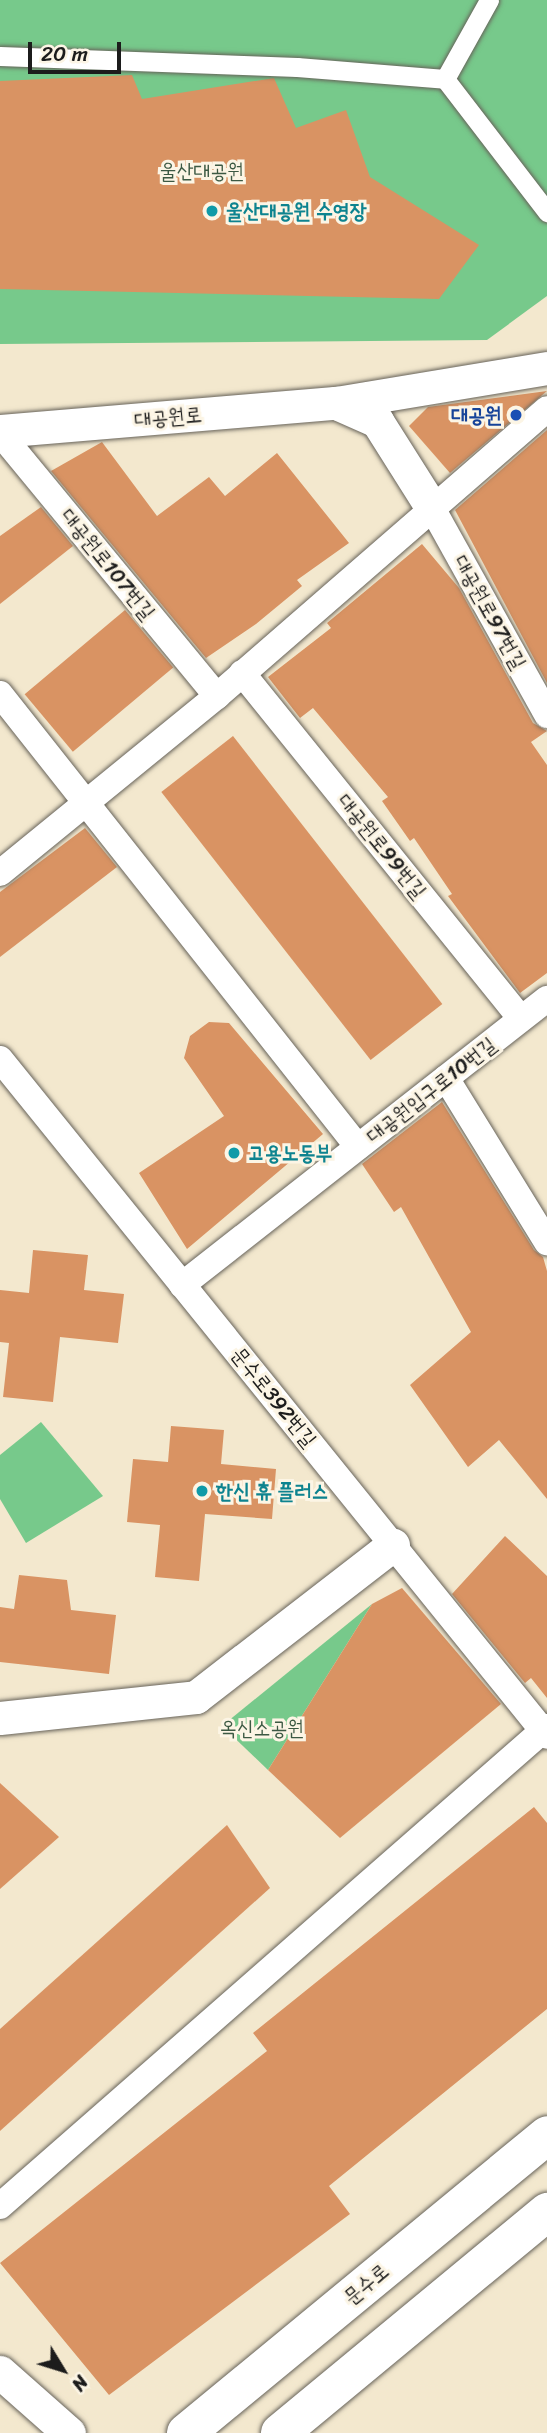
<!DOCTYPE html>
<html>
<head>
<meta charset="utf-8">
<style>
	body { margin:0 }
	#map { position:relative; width:547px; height:2433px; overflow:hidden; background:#f3e8ce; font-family:Sriracha,"Poor Story",sans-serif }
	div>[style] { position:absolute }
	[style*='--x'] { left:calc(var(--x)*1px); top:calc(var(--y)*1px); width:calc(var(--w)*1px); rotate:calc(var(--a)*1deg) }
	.green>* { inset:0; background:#77c98b }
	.building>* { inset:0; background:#d99363; transform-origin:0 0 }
	.roads { filter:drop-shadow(0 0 2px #67635a) drop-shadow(0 0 2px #67635a) }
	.pedestrian>* { height:19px; margin:-9.5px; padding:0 9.5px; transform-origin:9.5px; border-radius:9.5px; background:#fff }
	.minor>* { height:26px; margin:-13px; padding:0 13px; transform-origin:13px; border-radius:13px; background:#fff }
	.tertiary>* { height:33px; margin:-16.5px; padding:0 16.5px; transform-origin:16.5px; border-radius:16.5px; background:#fff }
	.secondary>* { height:38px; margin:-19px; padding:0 19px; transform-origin:19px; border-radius:19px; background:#fff }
	.dots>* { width:19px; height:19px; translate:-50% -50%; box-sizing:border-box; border:4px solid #fcf5e5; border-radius:50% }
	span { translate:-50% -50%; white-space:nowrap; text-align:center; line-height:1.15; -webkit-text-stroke:6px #fcf5e5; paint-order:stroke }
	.park-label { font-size:21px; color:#3c5943 }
	.culture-label { font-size:21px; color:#0d838f; font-weight:700 }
	.left { translate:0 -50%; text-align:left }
	.transit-label { font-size:21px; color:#164399; font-weight:700 }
	.right { translate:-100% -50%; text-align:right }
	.street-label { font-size:21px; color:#1c1c1c }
	.north { position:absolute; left:28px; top:2335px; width:70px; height:70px; -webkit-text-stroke:5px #fcf5e5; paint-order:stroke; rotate:128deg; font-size:19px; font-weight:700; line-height:28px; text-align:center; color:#1c1c1c }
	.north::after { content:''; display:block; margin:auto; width:24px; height:32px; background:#1c1c1c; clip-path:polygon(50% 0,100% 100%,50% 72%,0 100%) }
	.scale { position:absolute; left:28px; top:42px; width:93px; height:32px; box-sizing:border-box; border:4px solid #1c1c1c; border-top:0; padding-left:9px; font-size:21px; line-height:24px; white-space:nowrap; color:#1c1c1c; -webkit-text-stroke:5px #fcf5e5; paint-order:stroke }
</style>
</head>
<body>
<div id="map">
	<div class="green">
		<div style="clip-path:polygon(0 0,547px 0,547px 296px,487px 340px,0 344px)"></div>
		<div style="clip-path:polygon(41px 1422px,103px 1496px,26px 1543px,0 1499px,0 1455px)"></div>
		<div style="clip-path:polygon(372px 1604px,268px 1770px,222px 1726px)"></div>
	</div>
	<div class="building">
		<div style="clip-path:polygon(132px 75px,142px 99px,274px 78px,296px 128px,346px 110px,370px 177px,479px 245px,439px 299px,0 289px,0 81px)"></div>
		<div style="clip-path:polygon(547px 391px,450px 473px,409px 426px,428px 407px)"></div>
		<div style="clip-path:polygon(547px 430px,547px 683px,455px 510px)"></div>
		<div style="clip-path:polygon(102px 442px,157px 516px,209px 477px,225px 496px,277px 453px,349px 543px,297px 580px,302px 586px,256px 624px,206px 658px,51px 471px)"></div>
		<div style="clip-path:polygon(41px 507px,73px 546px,0 604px,0 536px)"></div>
		<div style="clip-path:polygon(422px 544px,459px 588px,533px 723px,547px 731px,531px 742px,547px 765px,547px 973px,520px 993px,448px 896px,452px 894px,414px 838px,410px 841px,382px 801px,388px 797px,313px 708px,300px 718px,268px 677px,331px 628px,327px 623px)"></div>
		<div style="left:125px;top:610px;width:75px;height:131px;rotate:50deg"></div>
		<div style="left:233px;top:736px;width:340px;height:91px;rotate:52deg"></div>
		<div style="clip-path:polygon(85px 828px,117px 867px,0 957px,0 892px)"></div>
		<div style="clip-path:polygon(209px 1022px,229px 1023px,323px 1134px,187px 1249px,139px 1173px,224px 1116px,184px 1058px,190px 1036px)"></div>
		<div style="clip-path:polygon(442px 1102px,534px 1250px,543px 1257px,547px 1271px,547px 1499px,499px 1440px,468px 1467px,410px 1385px,471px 1332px,401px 1207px,394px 1212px,362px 1164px)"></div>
		<div style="clip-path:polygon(33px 1250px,88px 1255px,84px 1290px,124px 1294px,118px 1343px,60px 1337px,53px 1402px,3px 1397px,9px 1343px,0 1342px,0 1290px,29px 1293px)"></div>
		<div style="clip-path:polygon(171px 1426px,224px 1430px,221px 1464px,276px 1469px,272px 1519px,205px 1514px,199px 1581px,155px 1577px,160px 1525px,127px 1522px,133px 1459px,168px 1462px)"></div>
		<div style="clip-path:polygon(505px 1536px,547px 1576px,547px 1698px,531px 1678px,525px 1683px,452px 1594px)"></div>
		<div style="clip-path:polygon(19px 1575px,67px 1580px,71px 1610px,116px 1615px,109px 1674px,0 1662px,0 1607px,14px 1609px)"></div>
		<div style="clip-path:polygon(402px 1588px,501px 1704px,340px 1838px,268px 1770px,372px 1604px)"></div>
		<div style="clip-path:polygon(0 1783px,59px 1837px,0 1889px)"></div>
		<div style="clip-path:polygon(534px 1807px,547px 1823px,547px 2009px,329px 2186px,350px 2214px,109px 2395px,0 2263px,267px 2051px,253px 2033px)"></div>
		<div style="clip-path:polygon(227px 1825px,270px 1888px,0 2131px,0 2029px)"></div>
	</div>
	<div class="roads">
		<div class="pedestrian">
			<div style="--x:489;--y:0;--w:90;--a:119.1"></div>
			<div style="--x:445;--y:79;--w:168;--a:52.5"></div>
			<div style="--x:0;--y:56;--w:297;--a:2.1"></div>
			<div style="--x:297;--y:67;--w:148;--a:4.6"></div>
		</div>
		<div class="minor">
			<div style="--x:0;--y:433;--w:341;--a:50.5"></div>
			<div style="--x:432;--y:508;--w:237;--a:60.9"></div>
			<div style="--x:242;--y:673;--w:444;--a:51.1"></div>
			<div style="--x:0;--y:694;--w:577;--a:51.68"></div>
			<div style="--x:0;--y:873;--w:280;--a:-39.2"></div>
			<div style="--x:217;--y:696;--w:437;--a:-41"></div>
			<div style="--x:0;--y:1059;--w:870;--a:51.06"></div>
			<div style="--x:446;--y:1078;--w:193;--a:58.4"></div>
			<div style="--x:182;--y:1285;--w:464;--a:-38.1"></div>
			<div style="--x:0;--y:2206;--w:727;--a:-41.21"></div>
		</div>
		<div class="tertiary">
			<div style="--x:336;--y:403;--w:45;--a:23.7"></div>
			<div style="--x:377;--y:421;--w:103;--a:57.7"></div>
			<div style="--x:0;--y:431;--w:337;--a:-4.8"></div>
			<div style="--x:336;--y:403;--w:214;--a:-9.4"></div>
			<div style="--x:0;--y:1718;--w:197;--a:-6.1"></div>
			<div style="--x:196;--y:1697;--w:249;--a:-37.7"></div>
			<div style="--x:0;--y:2372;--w:92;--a:41.5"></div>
		</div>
		<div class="secondary">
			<div style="--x:186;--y:2433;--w:468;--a:-39.5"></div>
			<div style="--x:280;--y:2433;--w:347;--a:-39.6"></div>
		</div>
	</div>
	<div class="dots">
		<div style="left:212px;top:211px;background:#0f9aa8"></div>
		<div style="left:516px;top:415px;background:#1a4fb4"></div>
		<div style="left:234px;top:1153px;background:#0f9aa8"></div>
		<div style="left:202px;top:1491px;background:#0f9aa8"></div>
	</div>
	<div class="park-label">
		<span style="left:202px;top:171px">울산대공원</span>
		<span style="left:262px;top:1728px">옥신소공원</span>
	</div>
	<div class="culture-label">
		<span class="left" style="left:226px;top:211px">울산대공원 수영장</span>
		<span class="left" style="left:248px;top:1153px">고용노동부</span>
		<span class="left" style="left:216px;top:1491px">한신 휴 플러스</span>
	</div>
	<div class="transit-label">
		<span class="right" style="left:502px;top:415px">대공원</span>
	</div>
	<div class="street-label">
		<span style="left:168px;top:417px;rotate:-5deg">대공원로</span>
		<span style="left:108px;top:564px;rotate:51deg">대공원로107번길</span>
		<span style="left:490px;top:612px;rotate:61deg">대공원로97번길</span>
		<span style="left:382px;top:846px;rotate:51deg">대공원로99번길</span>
		<span style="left:431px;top:1090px;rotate:-38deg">대공원입구로10번길</span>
		<span style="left:274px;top:1397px;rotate:51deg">문수로392번길</span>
		<span style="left:366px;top:2284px;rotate:-40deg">문수로</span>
	</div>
	<div class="north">N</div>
	<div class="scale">20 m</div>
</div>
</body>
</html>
